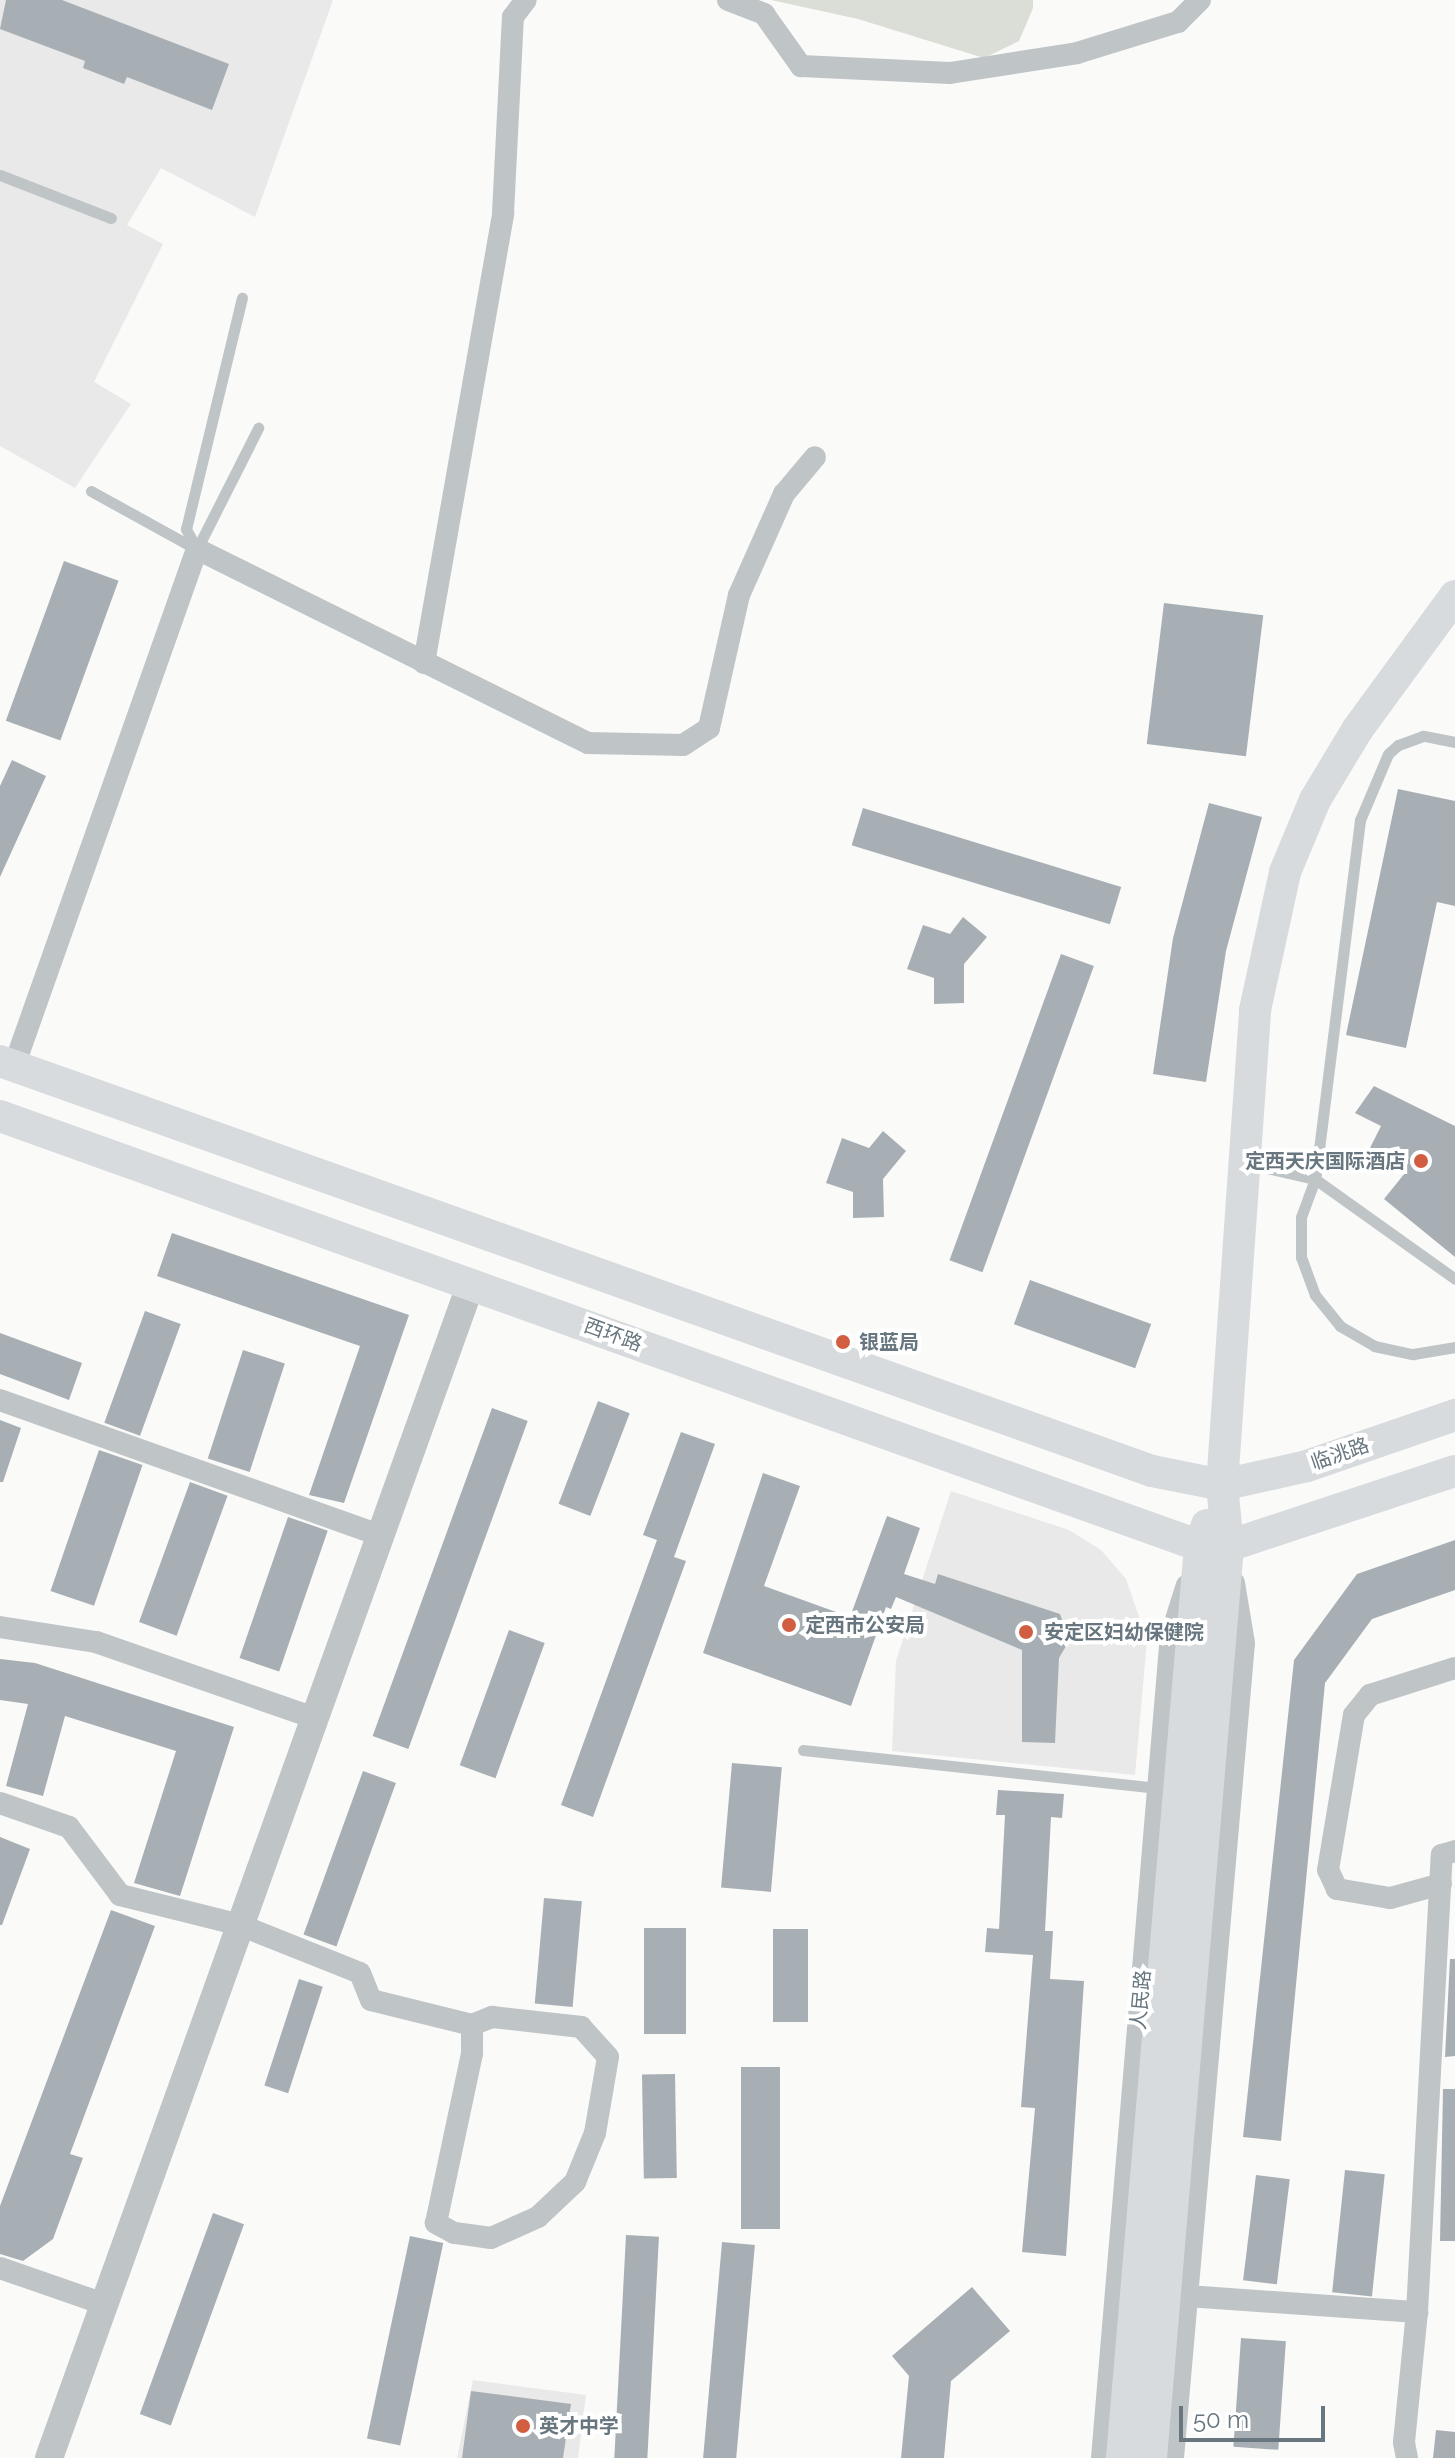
<!DOCTYPE html>
<html>
<head>
<meta charset="utf-8">
<style>
	body { margin:0 }
	#map { position:relative; width:1455px; height:2458px; overflow:hidden; background:#fafaf8; font-family:Raleway,"Noto Sans SC",sans-serif }
	div>[style] { position:absolute }
	[style*='--x'] { left:calc(var(--x)*1px); top:calc(var(--y)*1px); width:calc(var(--w)*1px); rotate:calc(var(--a)*1deg) }
	.built>* { inset:0; background:#e8e9e8 }
	.green>* { inset:0; background:#daded7 }
	.building>* { inset:0; background:#a7afb4; transform-origin:0 0 }
	.service>* { height:11px; margin:-5.5px; padding:0 5.5px; transform-origin:5.5px; border-radius:5.5px; background:#bfc4c7 }
	.minor>* { height:22px; margin:-11px; padding:0 11px; transform-origin:11px; border-radius:11px; background:#bfc4c7 }
	.tertiary>* { height:28px; margin:-14px; padding:0 14px; transform-origin:14px; border-radius:14px; background:#bfc4c7 }
	.secondary>* { height:32px; margin:-16px; padding:0 16px; transform-origin:16px; border-radius:16px; background:#d8dbde }
	.dots>* { width:22px; height:22px; translate:-50% -50%; box-sizing:border-box; border:4px solid #fff; border-radius:50% }
	span { translate:-50% -50%; white-space:nowrap; text-align:center; line-height:1.15; -webkit-text-stroke:8px #fff; paint-order:stroke }
	.poi-label { font-size:20px; color:#67767f; font-weight:700 }
	.right { translate:-100% -50%; text-align:right }
	.left { translate:0 -50%; text-align:left }
	.street-label { font-size:20px; color:#67767f }
	.scale { position:absolute; left:1179px; top:2406px; width:146px; height:36px; box-sizing:border-box; border:4px solid #67767f; border-top:0; padding-left:10px; font-size:24px; line-height:28px; white-space:nowrap; color:#67767f; -webkit-text-stroke:6px #fff; paint-order:stroke }
</style>
</head>
<body>
<div id="map">
	<div class="built">
		<div style="clip-path:polygon(0 0,333px 0,255px 217px,161px 168px,127px 225px,163px 244px,94px 382px,131px 404px,75px 488px,0 446px)"></div>
		<div style="clip-path:polygon(951px 1491px,1069px 1530px,1101px 1550px,1126px 1579px,1147px 1640px,1135px 1775px,892px 1751px,896px 1661px)"></div>
		<div style="clip-path:polygon(473px 2380px,586px 2395px,578px 2458px,457px 2458px)"></div>
	</div>
	<div class="green">
		<div style="clip-path:polygon(771px 0,1033px 0,1033px 8px,1019px 41px,984px 58px,858px 19px)"></div>
	</div>
	<div class="building">
		<div style="clip-path:polygon(6px 0,62px 0,229px 64px,212px 110px,127px 77px,124px 84px,83px 68px,85px 61px,0 29px)"></div>
		<div style="left:64px;top:561px;width:58px;height:170px;rotate:20deg"></div>
		<div style="left:1164px;top:603px;width:100px;height:142px;rotate:7deg"></div>
		<div style="clip-path:polygon(12px 760px,46px 776px,0 877px,0 786px)"></div>
		<div style="clip-path:polygon(1398px 789px,1455px 801px,1455px 906px,1437px 902px,1406px 1048px,1346px 1035px)"></div>
		<div style="clip-path:polygon(1209px 803px,1262px 817px,1226px 951px,1206px 1082px,1153px 1074px,1173px 938px)"></div>
		<div style="left:863px;top:808px;width:270px;height:39px;rotate:17deg"></div>
		<div style="clip-path:polygon(963px 917px,987px 937px,964px 964px,964px 1003px,934px 1004px,934px 978px,907px 969px,923px 925px,950px 934px)"></div>
		<div style="left:1061px;top:954px;width:35px;height:326px;rotate:20deg"></div>
		<div style="clip-path:polygon(1374px 1086px,1455px 1126px,1455px 1257px,1384px 1199px,1405px 1173px,1369px 1150px,1381px 1126px,1355px 1113px)"></div>
		<div style="clip-path:polygon(883px 1131px,906px 1151px,883px 1179px,884px 1217px,853px 1218px,853px 1192px,826px 1183px,842px 1138px,869px 1148px)"></div>
		<div style="clip-path:polygon(172px 1233px,409px 1315px,344px 1503px,309px 1495px,360px 1346px,157px 1276px)"></div>
		<div style="left:1030px;top:1280px;width:129px;height:47px;rotate:20deg"></div>
		<div style="left:145px;top:1311px;width:38px;height:119px;rotate:20deg"></div>
		<div style="clip-path:polygon(0 1333px,82px 1363px,69px 1400px,0 1374px)"></div>
		<div style="left:243px;top:1350px;width:44px;height:114px;rotate:18deg"></div>
		<div style="left:598px;top:1401px;width:34px;height:110px;rotate:21deg"></div>
		<div style="left:492px;top:1408px;width:38px;height:349px;rotate:20deg"></div>
		<div style="clip-path:polygon(0 1420px,21px 1428px,3px 1482px,0 1482px)"></div>
		<div style="clip-path:polygon(681px 1432px,715px 1444px,674px 1557px,686px 1561px,593px 1817px,561px 1805px,657px 1540px,643px 1535px)"></div>
		<div style="left:99px;top:1450px;width:46px;height:149px;rotate:19deg"></div>
		<div style="clip-path:polygon(763px 1473px,800px 1486px,764px 1586px,850px 1617px,887px 1516px,920px 1528px,904px 1574px,935px 1584px,938px 1574px,1060px 1614px,1069px 1641px,1059px 1658px,1055px 1743px,1022px 1742px,1022px 1650px,896px 1597px,891px 1609px,886px 1607px,851px 1706px,703px 1653px)"></div>
		<div style="left:190px;top:1482px;width:40px;height:149px;rotate:20deg"></div>
		<div style="left:288px;top:1517px;width:42px;height:149px;rotate:19deg"></div>
		<div style="clip-path:polygon(1455px 1540px,1455px 1590px,1372px 1619px,1325px 1683px,1281px 2141px,1243px 2137px,1294px 1660px,1357px 1574px)"></div>
		<div style="left:509px;top:1630px;width:38px;height:144px;rotate:20deg"></div>
		<div style="clip-path:polygon(0 1659px,35px 1663px,234px 1727px,180px 1896px,134px 1883px,176px 1751px,65px 1716px,43px 1796px,6px 1786px,28px 1704px,0 1700px)"></div>
		<div style="left:732px;top:1763px;width:50px;height:125px;rotate:5deg"></div>
		<div style="left:363px;top:1771px;width:35px;height:174px;rotate:20deg"></div>
		<div style="clip-path:polygon(998px 1790px,1064px 1794px,1062px 1818px,1051px 1817px,1045px 1931px,1053px 1931px,1050px 1979px,1084px 1981px,1066px 2256px,1022px 2252px,1035px 2108px,1021px 2107px,1033px 1955px,985px 1952px,987px 1928px,999px 1929px,1005px 1815px,996px 1815px)"></div>
		<div style="clip-path:polygon(0 1837px,30px 1849px,2px 1925px,0 1925px)"></div>
		<div style="left:544px;top:1898px;width:38px;height:106px;rotate:5deg"></div>
		<div style="clip-path:polygon(111px 1910px,155px 1926px,70px 2154px,83px 2158px,53px 2239px,23px 2261px,0 2254px,0 2206px)"></div>
		<div style="left:644px;top:1928px;width:42px;height:106px"></div>
		<div style="left:773px;top:1929px;width:35px;height:93px"></div>
		<div style="clip-path:polygon(1450px 1959px,1455px 1959px,1455px 2056px,1445px 2057px)"></div>
		<div style="left:299px;top:1979px;width:25px;height:112px;rotate:18deg"></div>
		<div style="left:741px;top:2067px;width:39px;height:162px"></div>
		<div style="left:675px;top:2074px;width:104px;height:33px;rotate:89deg"></div>
		<div style="clip-path:polygon(1443px 2089px,1455px 2089px,1455px 2241px,1440px 2241px)"></div>
		<div style="left:1345px;top:2170px;width:40px;height:123px;rotate:6deg"></div>
		<div style="left:1256px;top:2175px;width:34px;height:106px;rotate:7deg"></div>
		<div style="left:213px;top:2213px;width:33px;height:214px;rotate:20deg"></div>
		<div style="left:626px;top:2235px;width:33px;height:224px;rotate:3deg"></div>
		<div style="left:410px;top:2236px;width:34px;height:207px;rotate:12deg"></div>
		<div style="left:722px;top:2242px;width:33px;height:217px;rotate:5deg"></div>
		<div style="clip-path:polygon(972px 2287px,1010px 2331px,951px 2381px,944px 2458px,901px 2458px,909px 2376px,892px 2356px)"></div>
		<div style="left:1241px;top:2338px;width:45px;height:109px;rotate:4deg"></div>
		<div style="clip-path:polygon(471px 2391px,571px 2404px,563px 2458px,462px 2458px)"></div>
		<div style="clip-path:polygon(1436px 2430px,1455px 2432px,1455px 2458px,1433px 2458px)"></div>
	</div>
	<div class="service">
		<div style="--x:0;--y:175;--w:119;--a:21.2"></div>
		<div style="--x:91;--y:491;--w:120;--a:28.9"></div>
		<div style="--x:197;--y:549;--w:23;--a:-119"></div>
		<div style="--x:186;--y:529;--w:238;--a:-76.4"></div>
		<div style="--x:197;--y:549;--w:136;--a:-63.2"></div>
		<div style="--x:1455;--y:742;--w:33;--a:-169"></div>
		<div style="--x:1423;--y:736;--w:27;--a:160"></div>
		<div style="--x:1398;--y:745;--w:13;--a:138"></div>
		<div style="--x:1388;--y:754;--w:72;--a:113"></div>
		<div style="--x:1360;--y:820;--w:362;--a:97.1"></div>
		<div style="--x:1315;--y:1179;--w:40;--a:110.2"></div>
		<div style="--x:1301;--y:1217;--w:40;--a:90"></div>
		<div style="--x:1301;--y:1257;--w:40;--a:69.8"></div>
		<div style="--x:1315;--y:1295;--w:40;--a:51"></div>
		<div style="--x:1340;--y:1326;--w:39;--a:30"></div>
		<div style="--x:1374;--y:1346;--w:40;--a:12"></div>
		<div style="--x:1413;--y:1354;--w:43;--a:-9.5"></div>
		<div style="--x:1245;--y:1163;--w:72;--a:12.9"></div>
		<div style="--x:1315;--y:1179;--w:172;--a:35.5"></div>
		<div style="--x:803;--y:1750;--w:357;--a:6.1"></div>
	</div>
	<div class="minor">
		<div style="--x:728;--y:0;--w:39;--a:21"></div>
		<div style="--x:764;--y:14;--w:64;--a:54.6"></div>
		<div style="--x:801;--y:66;--w:149;--a:2.7"></div>
		<div style="--x:950;--y:73;--w:129;--a:-8.9"></div>
		<div style="--x:1077;--y:53;--w:106;--a:-17.1"></div>
		<div style="--x:1178;--y:22;--w:31;--a:-45"></div>
		<div style="--x:424;--y:663;--w:457;--a:-80"></div>
		<div style="--x:503;--y:213;--w:196;--a:-87.1"></div>
		<div style="--x:513;--y:17;--w:21;--a:-53"></div>
		<div style="--x:14;--y:1066;--w:548;--a:-70.51"></div>
		<div style="--x:197;--y:549;--w:436;--a:26.4"></div>
		<div style="--x:588;--y:743;--w:95;--a:1.2"></div>
		<div style="--x:683;--y:745;--w:31;--a:-33"></div>
		<div style="--x:709;--y:728;--w:136;--a:-77.3"></div>
		<div style="--x:739;--y:595;--w:111;--a:-66"></div>
		<div style="--x:784;--y:494;--w:48;--a:-50"></div>
		<div style="--x:0;--y:1400;--w:403;--a:19.6"></div>
		<div style="--x:0;--y:1627;--w:97;--a:8.9"></div>
		<div style="--x:96;--y:1642;--w:231;--a:19.2"></div>
		<div style="--x:0;--y:1803;--w:73;--a:19.2"></div>
		<div style="--x:69;--y:1827;--w:85;--a:53.1"></div>
		<div style="--x:120;--y:1895;--w:124;--a:14"></div>
		<div style="--x:240;--y:1925;--w:129;--a:21.8"></div>
		<div style="--x:360;--y:1973;--w:29;--a:68"></div>
		<div style="--x:371;--y:2000;--w:104;--a:13.9"></div>
		<div style="--x:472;--y:2025;--w:22;--a:-22"></div>
		<div style="--x:492;--y:2017;--w:90;--a:6.4"></div>
		<div style="--x:581;--y:2027;--w:40;--a:48"></div>
		<div style="--x:608;--y:2057;--w:77;--a:99.7"></div>
		<div style="--x:595;--y:2133;--w:53;--a:112.2"></div>
		<div style="--x:575;--y:2182;--w:51;--a:136.6"></div>
		<div style="--x:538;--y:2217;--w:51;--a:155.9"></div>
		<div style="--x:491;--y:2238;--w:37;--a:-172"></div>
		<div style="--x:454;--y:2233;--w:21;--a:-151"></div>
		<div style="--x:436;--y:2223;--w:174;--a:-78"></div>
		<div style="--x:472;--y:2053;--w:28;--a:-90"></div>
		<div style="--x:1441;--y:1884;--w:53;--a:164.6"></div>
		<div style="--x:1390;--y:1898;--w:54;--a:-170.4"></div>
		<div style="--x:1337;--y:1889;--w:21;--a:-115"></div>
		<div style="--x:1328;--y:1870;--w:157;--a:-80.5"></div>
		<div style="--x:1354;--y:1715;--w:26;--a:-51"></div>
		<div style="--x:1370;--y:1695;--w:89;--a:-17.6"></div>
		<div style="--x:0;--y:2268;--w:110;--a:19.1"></div>
		<div style="--x:1187;--y:2296;--w:231;--a:4"></div>
		<div style="--x:1102;--y:2458;--w:826;--a:-85.21"></div>
		<div style="--x:1171;--y:1635;--w:52;--a:-72.3"></div>
		<div style="--x:1173;--y:2458;--w:818;--a:-85.02"></div>
		<div style="--x:1244;--y:1643;--w:61;--a:-99.5"></div>
		<div style="--x:1407;--y:2458;--w:16;--a:-101"></div>
		<div style="--x:1404;--y:2442;--w:131;--a:-84.3"></div>
		<div style="--x:1417;--y:2312;--w:458;--a:-86.9"></div>
		<div style="--x:1442;--y:1855;--w:14;--a:-17"></div>
	</div>
	<div class="tertiary">
		<div style="--x:49;--y:2458;--w:1248;--a:-70.24"></div>
	</div>
	<div class="secondary">
		<div style="--x:0;--y:1061;--w:1223;--a:19.59"></div>
		<div style="--x:1152;--y:1471;--w:71;--a:11.3"></div>
		<div style="--x:1222;--y:1485;--w:87;--a:-12.6"></div>
		<div style="--x:1307;--y:1466;--w:157;--a:-19"></div>
		<div style="--x:0;--y:1116;--w:1275;--a:19.71"></div>
		<div style="--x:1200;--y:1546;--w:28;--a:0"></div>
		<div style="--x:1228;--y:1546;--w:239;--a:-18.3"></div>
		<div style="--x:1122;--y:2458;--w:915;--a:-85.11"></div>
		<div style="--x:1200;--y:1546;--w:22;--a:-72"></div>
		<div style="--x:1151;--y:2458;--w:915;--a:-85.17"></div>
		<div style="--x:1228;--y:1546;--w:61;--a:-95.6"></div>
		<div style="--x:1222;--y:1485;--w:476;--a:-86"></div>
		<div style="--x:1255;--y:1010;--w:141;--a:-77.7"></div>
		<div style="--x:1285;--y:872;--w:78;--a:-67.4"></div>
		<div style="--x:1315;--y:800;--w:82;--a:-59"></div>
		<div style="--x:1357;--y:730;--w:166;--a:-53.8"></div>
	</div>
	<div class="dots">
		<div style="left:1421px;top:1161px;background:#d15e41"></div>
		<div style="left:843px;top:1342px;background:#d15e41"></div>
		<div style="left:789px;top:1625px;background:#d15e41"></div>
		<div style="left:1026px;top:1632px;background:#d15e41"></div>
		<div style="left:523px;top:2426px;background:#d15e41"></div>
	</div>
	<div class="poi-label">
		<span class="right" style="left:1405px;top:1161px">定西天庆国际酒店</span>
		<span class="left" style="left:859px;top:1342px">银蓝局</span>
		<span class="left" style="left:805px;top:1625px">定西市公安局</span>
		<span class="left" style="left:1044px;top:1632px">安定区妇幼保健院</span>
		<span class="left" style="left:539px;top:2426px">英才中学</span>
	</div>
	<div class="street-label">
		<span style="left:613px;top:1335px;rotate:20deg">西环路</span>
		<span style="left:1340px;top:1454px;rotate:-19deg">临洮路</span>
		<span style="left:1141px;top:2000px;rotate:-85deg">人民路</span>
	</div>
	<div class="scale">50 m</div>
</div>
</body>
</html>
